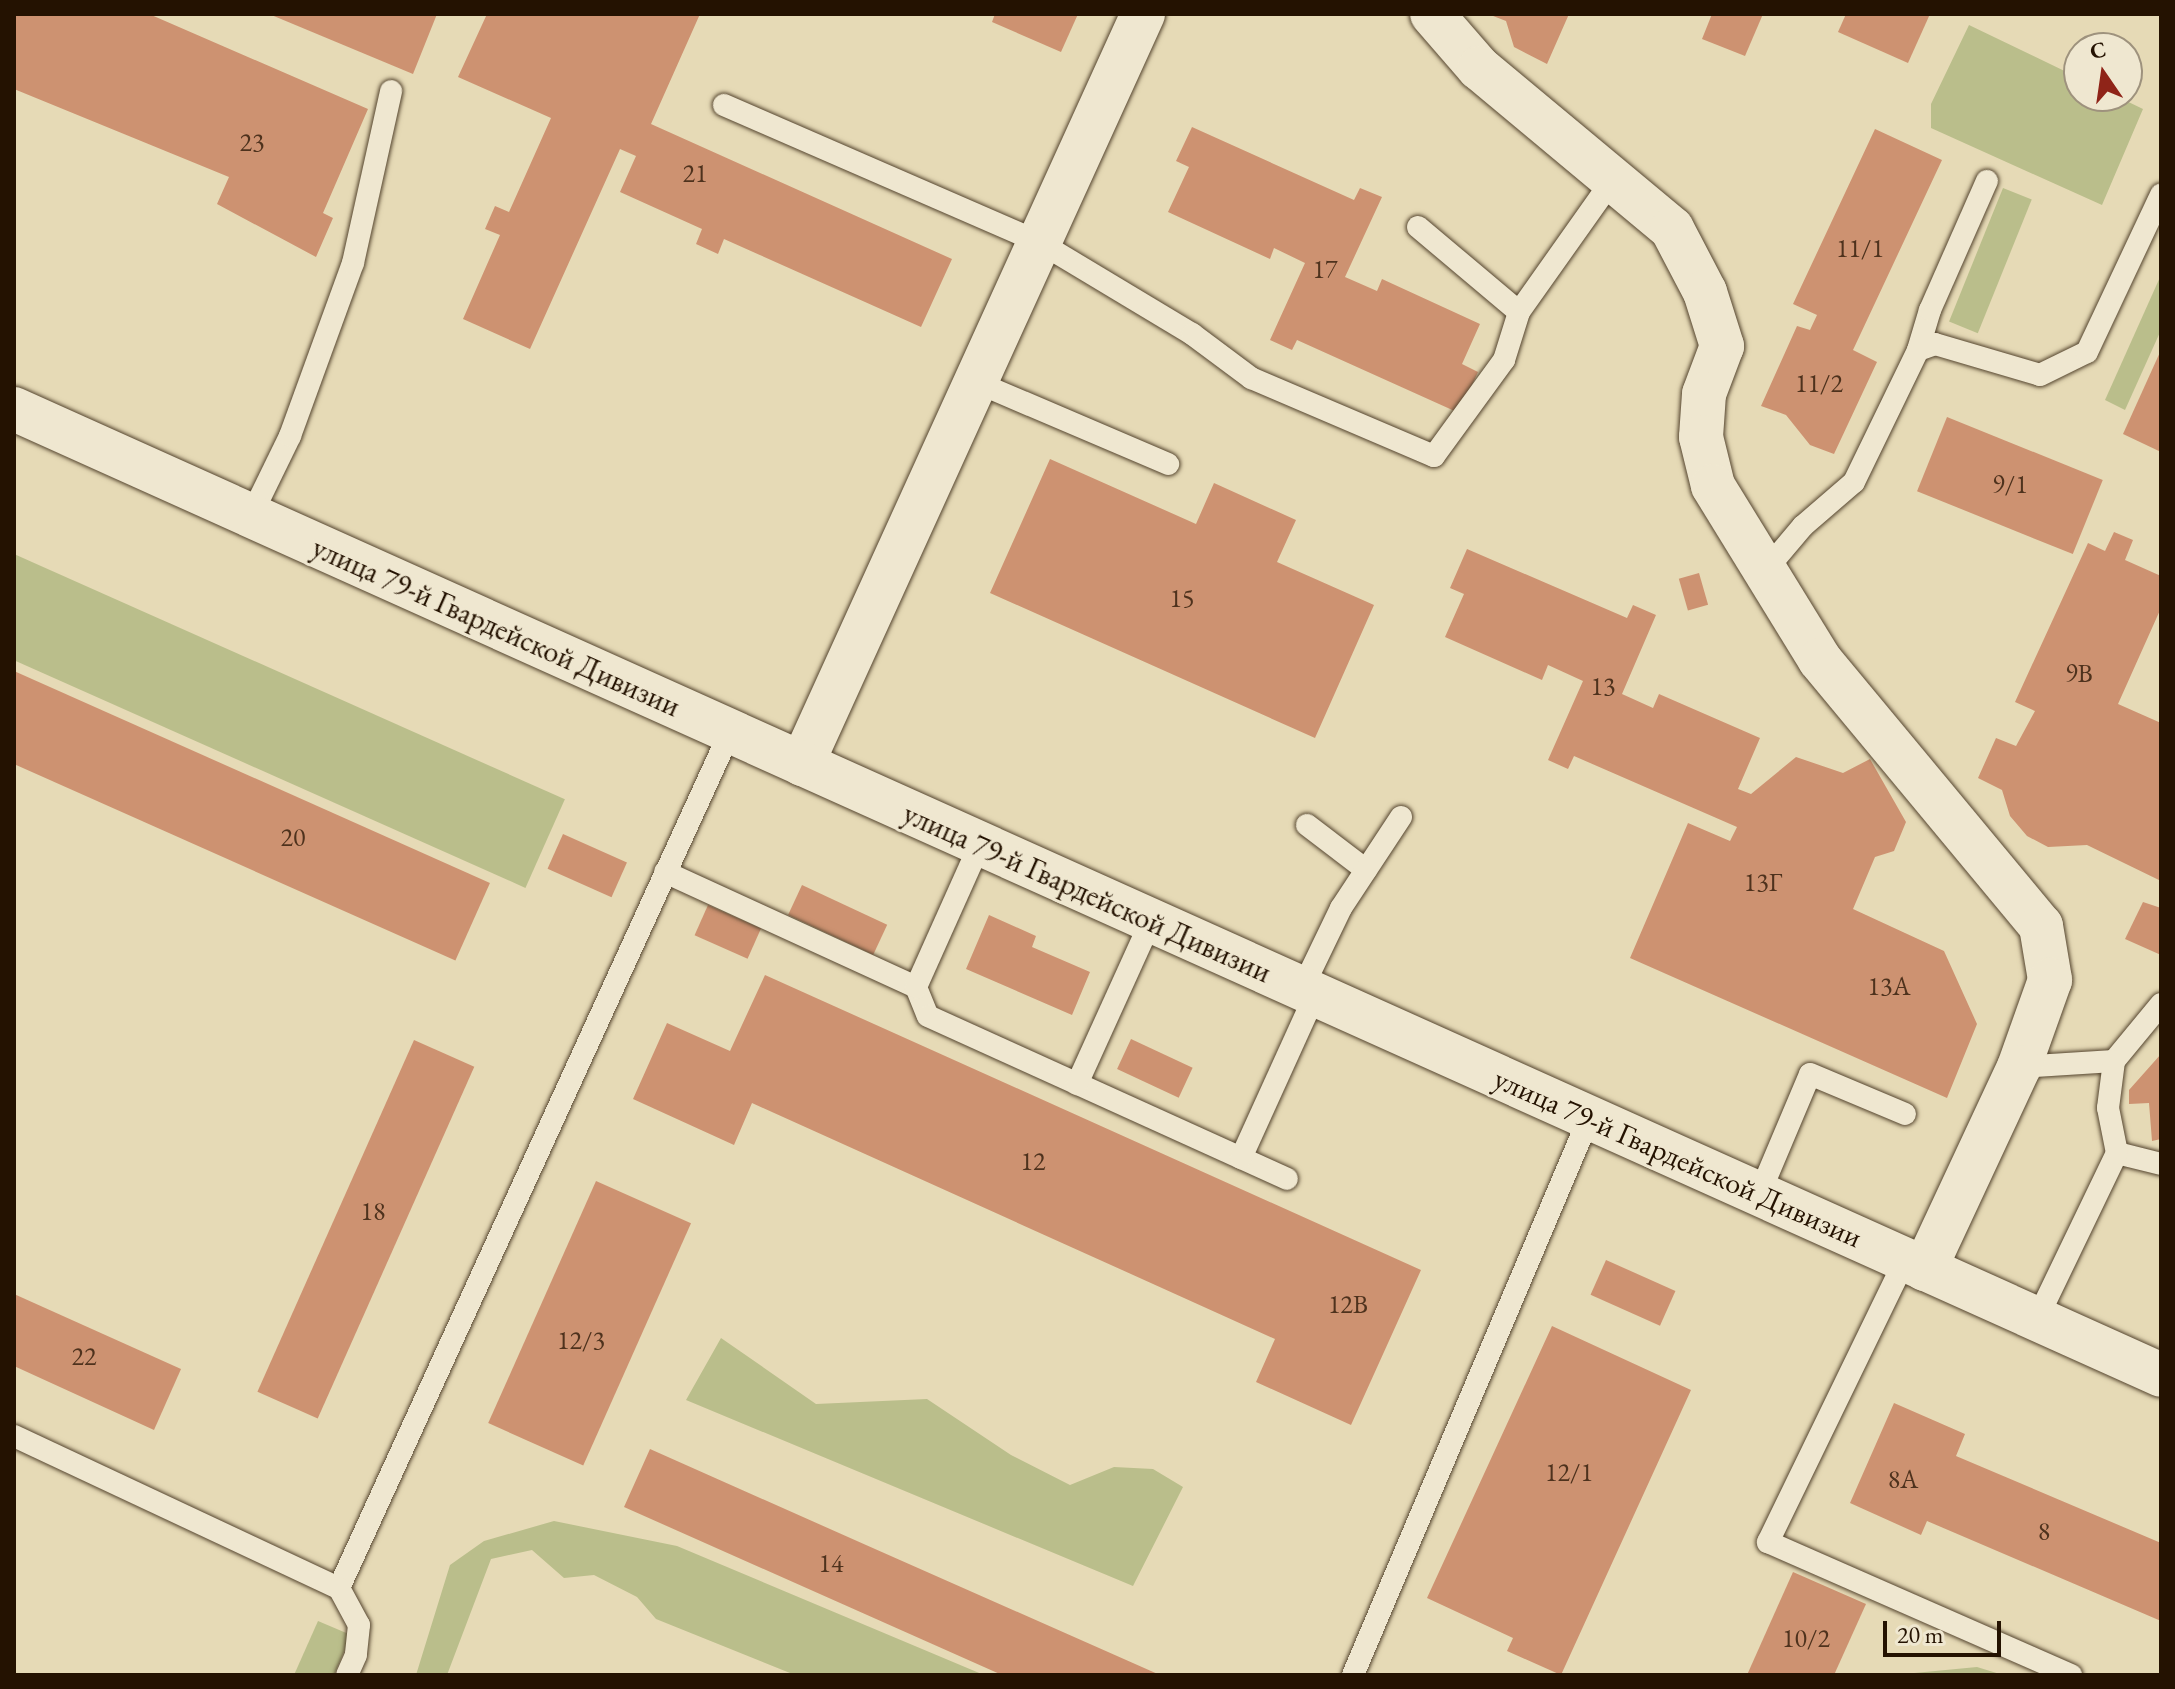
<!DOCTYPE html>
<html>
<head>
<meta charset="utf-8">
<style>
	body { margin:0 }
	#map { position:relative; width:2175px; height:1689px; overflow:hidden; background:#e6dab6; font-family:"EB Garamond",serif }
	div>[style] { position:absolute }
	[style*='--x'] { left:calc(var(--x)*1px); top:calc(var(--y)*1px); width:calc(var(--w)*1px); rotate:calc(var(--a)*1deg) }
	.green>* { inset:0; background:#babe8b; transform-origin:0 0 }
	.building>* { inset:0; background:#cd9271; transform-origin:0 0 }
	.roads { filter:drop-shadow(0 0 2px #54442e) drop-shadow(0 0 2px #54442e) }
	.lane>* { height:22px; margin:-11px; padding:0 11px; transform-origin:11px; border-radius:11px; background:#efe7d0 }
	.street>* { height:44px; margin:-22px; padding:0 22px; transform-origin:22px; border-radius:22px; background:#efe7d0 }
	.secondary>* { height:44px; margin:-22px; padding:0 22px; transform-origin:22px; border-radius:22px; background:#efe7d0 }
	span { translate:-50% -50%; white-space:nowrap; text-align:center; line-height:1.15; -webkit-text-stroke:6px #efe7d0; paint-order:stroke }
	.number-label { font-size:26px; color:#4e321d }
	.number-label span { -webkit-text-stroke-width:0 }
	.street-label { font-size:30px; color:#241201 }
	.frame { position:absolute; inset:0; border:16px solid #241201; pointer-events:none }
	.north { position:absolute; left:2063px; top:32px; width:80px; height:80px; box-sizing:border-box; background:#efe7d0; border:2px solid #9e927d; border-radius:50%; rotate:347deg; font-size:22px; font-weight:700; line-height:32px; text-align:center; color:#241201 }
	.north::after { content:''; display:block; margin:auto; width:28px; height:36px; background:#8f2418; clip-path:polygon(50% 0,100% 100%,50% 72%,0 100%) }
	.scale { position:absolute; left:1883px; top:1621px; width:118px; height:36px; box-sizing:border-box; border:4px solid #241201; border-top:0; padding-left:10px; font-size:24px; line-height:28px; white-space:nowrap; color:#241201; -webkit-text-stroke:6px #efe7d0; paint-order:stroke }
</style>
</head>
<body>
<div id="map">
	<div class="green">
		<div style="clip-path:polygon(1969px 25px,2079px 78px,2079px 96px,2116px 96px,2143px 109px,2102px 205px,1931px 128px,1931px 104px)"></div>
		<div style="left:2003px;top:188px;width:31px;height:144px;rotate:22deg"></div>
		<div style="clip-path:polygon(2161px 275px,2161px 330px,2125px 410px,2105px 400px)"></div>
		<div style="left:14px;top:554px;width:603px;height:97px;rotate:24deg"></div>
		<div style="clip-path:polygon(721px 1338px,816px 1404px,927px 1399px,1011px 1455px,1070px 1485px,1114px 1467px,1153px 1469px,1183px 1487px,1133px 1586px,686px 1400px)"></div>
		<div style="clip-path:polygon(554px 1521px,677px 1546px,984px 1675px,795px 1675px,656px 1619px,637px 1597px,594px 1575px,564px 1578px,532px 1550px,491px 1559px,447px 1675px,416px 1675px,450px 1565px,484px 1541px)"></div>
		<div style="clip-path:polygon(318px 1621px,351px 1635px,334px 1675px,294px 1675px)"></div>
		<div style="clip-path:polygon(1977px 1667px,2003px 1675px,1904px 1675px,1904px 1674px)"></div>
	</div>
	<div class="building">
		<div style="clip-path:polygon(14px 14px,149px 14px,368px 109px,323px 213px,333px 218px,316px 257px,217px 204px,229px 177px,14px 89px)"></div>
		<div style="clip-path:polygon(269px 14px,437px 14px,413px 74px)"></div>
		<div style="clip-path:polygon(487px 14px,700px 14px,651px 124px,952px 259px,921px 327px,724px 239px,718px 254px,696px 244px,702px 229px,620px 192px,636px 156px,620px 149px,530px 349px,463px 319px,500px 235px,485px 229px,495px 206px,509px 212px,551px 118px,458px 77px)"></div>
		<div style="clip-path:polygon(995px 14px,1078px 14px,1061px 52px,992px 22px)"></div>
		<div style="clip-path:polygon(1488px 14px,1569px 14px,1547px 64px,1514px 47px,1506px 21px)"></div>
		<div style="clip-path:polygon(1712px 14px,1763px 14px,1745px 56px,1702px 39px)"></div>
		<div style="clip-path:polygon(1846px 14px,1930px 14px,1908px 63px,1838px 32px)"></div>
		<div style="clip-path:polygon(1192px 127px,1354px 200px,1360px 188px,1382px 197px,1345px 277px,1377px 291px,1382px 279px,1480px 324px,1462px 364px,1478px 372px,1459px 413px,1297px 340px,1292px 350px,1270px 340px,1305px 263px,1274px 248px,1270px 259px,1168px 212px,1189px 167px,1176px 161px)"></div>
		<div style="clip-path:polygon(1875px 129px,1942px 160px,1853px 350px,1877px 362px,1834px 454px,1810px 445px,1786px 415px,1761px 406px,1797px 326px,1810px 330px,1817px 315px,1793px 304px)"></div>
		<div style="clip-path:polygon(2161px 350px,2161px 452px,2123px 434px)"></div>
		<div style="left:1947px;top:417px;width:168px;height:80px;rotate:22deg"></div>
		<div style="clip-path:polygon(1050px 459px,1196px 524px,1214px 483px,1296px 520px,1277px 562px,1374px 605px,1315px 738px,990px 593px)"></div>
		<div style="clip-path:polygon(2114px 532px,2133px 540px,2125px 560px,2161px 576px,2161px 608px,2118px 704px,2161px 723px,2161px 881px,2087px 845px,2048px 847px,2027px 836px,2010px 816px,2002px 790px,1978px 778px,1996px 738px,2016px 746px,2035px 711px,2015px 702px,2088px 543px,2105px 551px)"></div>
		<div style="clip-path:polygon(1467px 549px,1627px 618px,1633px 605px,1656px 615px,1622px 694px,1653px 708px,1659px 694px,1760px 738px,1738px 789px,1751px 794px,1796px 757px,1843px 773px,1870px 759px,1906px 822px,1894px 851px,1875px 857px,1853px 909px,1944px 951px,1977px 1024px,1947px 1098px,1630px 958px,1688px 823px,1730px 841px,1737px 827px,1574px 756px,1568px 769px,1548px 760px,1583px 681px,1548px 665px,1542px 680px,1445px 637px,1464px 594px,1450px 588px)"></div>
		<div style="left:1699px;top:573px;width:33px;height:21px;rotate:74deg"></div>
		<div style="left:14px;top:671px;width:521px;height:85px;rotate:24deg"></div>
		<div style="left:563px;top:834px;width:70px;height:38px;rotate:24deg"></div>
		<div style="left:802px;top:885px;width:94px;height:33px;rotate:25deg"></div>
		<div style="clip-path:polygon(2143px 902px,2161px 908px,2161px 955px,2125px 939px)"></div>
		<div style="left:708px;top:905px;width:58px;height:33px;rotate:24deg"></div>
		<div style="clip-path:polygon(989px 915px,1036px 936px,1032px 947px,1090px 972px,1072px 1015px,966px 969px)"></div>
		<div style="clip-path:polygon(765px 975px,1421px 1270px,1351px 1425px,1256px 1382px,1275px 1339px,752px 1103px,734px 1145px,633px 1099px,667px 1023px,730px 1051px)"></div>
		<div style="left:1131px;top:1039px;width:68px;height:33px;rotate:25deg"></div>
		<div style="left:414px;top:1040px;width:66px;height:385px;rotate:24deg"></div>
		<div style="clip-path:polygon(2161px 1054px,2161px 1139px,2152px 1141px,2149px 1103px,2129px 1104px,2129px 1090px)"></div>
		<div style="left:596px;top:1181px;width:104px;height:265px;rotate:24deg"></div>
		<div style="left:1606px;top:1260px;width:76px;height:38px;rotate:24deg"></div>
		<div style="clip-path:polygon(14px 1294px,181px 1369px,154px 1430px,14px 1366px)"></div>
		<div style="clip-path:polygon(1552px 1326px,1691px 1390px,1561px 1675px,1507px 1651px,1513px 1638px,1427px 1598px)"></div>
		<div style="clip-path:polygon(1894px 1403px,1965px 1434px,1956px 1456px,2161px 1543px,2161px 1621px,1927px 1521px,1921px 1535px,1850px 1503px)"></div>
		<div style="clip-path:polygon(650px 1449px,866px 1545px,1160px 1675px,1002px 1675px,624px 1507px)"></div>
		<div style="clip-path:polygon(1793px 1572px,1866px 1604px,1834px 1675px,1747px 1675px)"></div>
	</div>
	<div class="roads">
		<div class="lane">
			<div style="--x:724;--y:105;--w:344;--a:23.5"></div>
			<div style="--x:1039;--y:242;--w:179;--a:31"></div>
			<div style="--x:1192;--y:334;--w:74;--a:36.7"></div>
			<div style="--x:1251;--y:378;--w:199;--a:23.1"></div>
			<div style="--x:1434;--y:456;--w:119;--a:-53.9"></div>
			<div style="--x:1504;--y:360;--w:50;--a:-72.6"></div>
			<div style="--x:1519;--y:312;--w:132;--a:-139.9"></div>
			<div style="--x:1519;--y:312;--w:164;--a:-54.7"></div>
			<div style="--x:1918;--y:350;--w:18;--a:-19"></div>
			<div style="--x:1935;--y:344;--w:109;--a:16.4"></div>
			<div style="--x:2040;--y:375;--w:52;--a:-26.1"></div>
			<div style="--x:2087;--y:352;--w:174;--a:-64.8"></div>
			<div style="--x:976;--y:382;--w:209;--a:23.1"></div>
			<div style="--x:251;--y:516;--w:89;--a:-64"></div>
			<div style="--x:290;--y:436;--w:184;--a:-70"></div>
			<div style="--x:353;--y:263;--w:176;--a:-77.5"></div>
			<div style="--x:1765;--y:571;--w:59;--a:-49.8"></div>
			<div style="--x:1803;--y:526;--w:67;--a:-40.8"></div>
			<div style="--x:1854;--y:482;--w:147;--a:-64.1"></div>
			<div style="--x:1918;--y:350;--w:42;--a:-73.3"></div>
			<div style="--x:1930;--y:310;--w:141;--a:-66.2"></div>
			<div style="--x:1307;--y:825;--w:74;--a:37.3"></div>
			<div style="--x:665;--y:872;--w:276;--a:24.6"></div>
			<div style="--x:916;--y:987;--w:31;--a:68"></div>
			<div style="--x:928;--y:1016;--w:394;--a:24.4"></div>
			<div style="--x:916;--y:987;--w:157;--a:-65.9"></div>
			<div style="--x:1302;--y:989;--w:90;--a:-64.3"></div>
			<div style="--x:1341;--y:908;--w:109;--a:-56.6"></div>
			<div style="--x:2019;--y:1067;--w:95;--a:-3.6"></div>
			<div style="--x:2114;--y:1061;--w:74;--a:-50.5"></div>
			<div style="--x:1077;--y:1084;--w:179;--a:-65.6"></div>
			<div style="--x:2117;--y:1153;--w:45;--a:14"></div>
			<div style="--x:1241;--y:1158;--w:179;--a:-65.6"></div>
			<div style="--x:1759;--y:1195;--w:131;--a:-67.1"></div>
			<div style="--x:1810;--y:1074;--w:103;--a:22.8"></div>
			<div style="--x:1905;--y:1260;--w:314;--a:115.9"></div>
			<div style="--x:1768;--y:1542;--w:331;--a:23.7"></div>
			<div style="--x:2037;--y:1319;--w:184;--a:-64.3"></div>
			<div style="--x:2117;--y:1153;--w:46;--a:-101.3"></div>
			<div style="--x:2108;--y:1108;--w:47;--a:-82.7"></div>
			<div style="--x:14;--y:1436;--w:359;--a:25.1"></div>
			<div style="--x:339;--y:1588;--w:941;--a:-65.45"></div>
			<div style="--x:339;--y:1588;--w:42;--a:61.6"></div>
			<div style="--x:359;--y:1625;--w:30;--a:96"></div>
			<div style="--x:356;--y:1655;--w:22;--a:114"></div>
			<div style="--x:1353;--y:1675;--w:605;--a:-67.04"></div>
		</div>
		<div class="street">
			<div style="--x:1432;--y:14;--w:72;--a:49"></div>
			<div style="--x:1479;--y:68;--w:251;--a:39.8"></div>
			<div style="--x:1672;--y:229;--w:71;--a:62.4"></div>
			<div style="--x:1705;--y:292;--w:57;--a:72.5"></div>
			<div style="--x:1722;--y:346;--w:51;--a:110.6"></div>
			<div style="--x:1704;--y:394;--w:43;--a:94"></div>
			<div style="--x:1701;--y:437;--w:50;--a:76.2"></div>
			<div style="--x:1713;--y:486;--w:204;--a:58.4"></div>
			<div style="--x:1820;--y:660;--w:346;--a:50.3"></div>
			<div style="--x:2041;--y:926;--w:55;--a:80.5"></div>
			<div style="--x:2050;--y:980;--w:92;--a:109.6"></div>
			<div style="--x:2019;--y:1067;--w:223;--a:115"></div>
			<div style="--x:802;--y:764;--w:824;--a:-65.55"></div>
		</div>
		<div class="secondary">
			<div style="--x:14;--y:409;--w:2354;--a:24.22"></div>
		</div>
	</div>
	<div class="number-label">
		<span style="left:252px;top:143px">23</span>
		<span style="left:695px;top:174px">21</span>
		<span style="left:1860px;top:249px">11/1</span>
		<span style="left:1325px;top:270px">17</span>
		<span style="left:1819px;top:384px">11/2</span>
		<span style="left:2010px;top:485px">9/1</span>
		<span style="left:1182px;top:599px">15</span>
		<span style="left:2079px;top:674px">9В</span>
		<span style="left:1603px;top:687px">13</span>
		<span style="left:293px;top:838px">20</span>
		<span style="left:1763px;top:883px">13Г</span>
		<span style="left:1889px;top:987px">13А</span>
		<span style="left:1033px;top:1162px">12</span>
		<span style="left:373px;top:1212px">18</span>
		<span style="left:1348px;top:1305px">12В</span>
		<span style="left:581px;top:1341px">12/3</span>
		<span style="left:84px;top:1357px">22</span>
		<span style="left:1569px;top:1473px">12/1</span>
		<span style="left:1903px;top:1480px">8А</span>
		<span style="left:2044px;top:1532px">8</span>
		<span style="left:831px;top:1564px">14</span>
		<span style="left:1806px;top:1639px">10/2</span>
	</div>
	<div class="street-label">
		<span style="left:496px;top:627px;rotate:24deg">улица 79-й Гвардейской Дивизии</span>
		<span style="left:1087px;top:893px;rotate:24deg">улица 79-й Гвардейской Дивизии</span>
		<span style="left:1678px;top:1158px;rotate:24deg">улица 79-й Гвардейской Дивизии</span>
	</div>
	<div class="frame"></div>
	<div class="north">С</div>
	<div class="scale">20 m</div>
</div>
</body>
</html>
